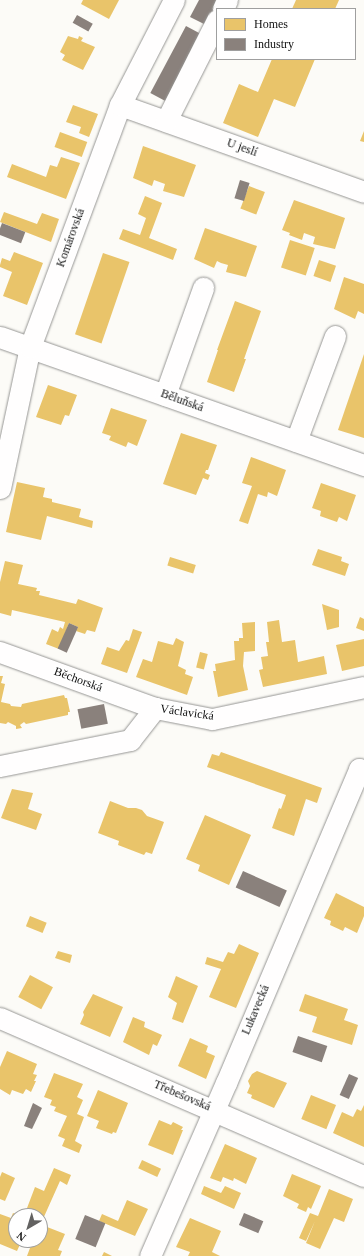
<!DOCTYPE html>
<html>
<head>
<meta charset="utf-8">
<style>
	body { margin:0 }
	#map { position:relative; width:364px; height:1256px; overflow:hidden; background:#fcfbf7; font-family:Georgia,serif }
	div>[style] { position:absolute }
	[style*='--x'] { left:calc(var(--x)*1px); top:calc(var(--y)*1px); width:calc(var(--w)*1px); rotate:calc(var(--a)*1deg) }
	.homes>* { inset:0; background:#e9c46a; transform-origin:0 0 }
	.industry>* { inset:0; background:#8a817c; transform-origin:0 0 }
	.roads { filter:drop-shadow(0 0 1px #969694) drop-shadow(0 0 1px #969694) }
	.minor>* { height:21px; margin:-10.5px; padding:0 10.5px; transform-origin:10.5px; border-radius:10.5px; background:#fffefe }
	span { translate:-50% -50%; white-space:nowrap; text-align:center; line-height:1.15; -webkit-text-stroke:4px #fff; paint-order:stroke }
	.street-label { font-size:12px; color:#101010 }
	.legend { position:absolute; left:216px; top:8px; width:140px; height:52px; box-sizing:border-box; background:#fff; border:1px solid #9f9f9f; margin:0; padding:5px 7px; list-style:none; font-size:12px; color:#101010 }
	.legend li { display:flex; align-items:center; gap:8px; height:20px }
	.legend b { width:20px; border:1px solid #9f9f9f }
	.north { position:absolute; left:8px; top:1208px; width:40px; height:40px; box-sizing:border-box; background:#fff; border:1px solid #9f9f9f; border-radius:50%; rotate:218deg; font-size:11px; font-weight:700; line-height:16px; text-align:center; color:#101010 }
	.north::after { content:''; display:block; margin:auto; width:14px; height:18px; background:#636261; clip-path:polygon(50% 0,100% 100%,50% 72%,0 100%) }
</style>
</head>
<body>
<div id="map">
	<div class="homes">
		<div style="clip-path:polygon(83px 0,119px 0,109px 19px,81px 4px)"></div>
		<div style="clip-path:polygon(296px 0,339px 0,335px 9px,292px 9px)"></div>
		<div style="clip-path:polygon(68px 36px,78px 39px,79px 36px,83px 38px,81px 41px,95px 47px,83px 70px,62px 60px,65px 55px,60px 52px)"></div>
		<div style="clip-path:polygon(272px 59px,315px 59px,295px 107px,274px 99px,258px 137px,223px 123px,239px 84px,258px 92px)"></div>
		<div style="clip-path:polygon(73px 105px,98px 114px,89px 137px,79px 133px,81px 127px,66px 122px)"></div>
		<div style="clip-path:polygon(364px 131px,364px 142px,360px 141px)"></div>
		<div style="left:60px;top:132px;width:29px;height:16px;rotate:20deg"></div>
		<div style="clip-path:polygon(143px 146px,196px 165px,184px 197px,163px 191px,165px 184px,154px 180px,152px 186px,133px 178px)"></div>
		<div style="clip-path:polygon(61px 157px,80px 163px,66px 199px,7px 177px,12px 164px,46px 177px,50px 165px,57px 167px)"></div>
		<div style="left:249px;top:186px;width:17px;height:24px;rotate:21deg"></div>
		<div style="clip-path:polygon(145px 196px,162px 203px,149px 238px,177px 249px,173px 260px,119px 239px,123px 229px,140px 235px,146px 218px,138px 214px)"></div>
		<div style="clip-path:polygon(294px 200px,345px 218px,335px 249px,313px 244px,315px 237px,304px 233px,302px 240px,289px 235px,290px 233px,282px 230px)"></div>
		<div style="clip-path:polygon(4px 212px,37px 224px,42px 213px,59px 219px,51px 242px,0 222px)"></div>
		<div style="clip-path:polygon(205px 228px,257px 246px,246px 277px,226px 272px,228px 265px,221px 263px,217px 261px,214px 268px,194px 259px)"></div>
		<div style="left:290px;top:240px;width:26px;height:29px;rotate:18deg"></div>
		<div style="clip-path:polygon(14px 252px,43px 263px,27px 305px,3px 296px,12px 272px,0 267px,0 265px,2px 258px,10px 261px)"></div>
		<div style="left:103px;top:253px;width:28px;height:86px;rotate:19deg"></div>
		<div style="left:319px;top:260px;width:18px;height:17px;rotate:19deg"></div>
		<div style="clip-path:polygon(344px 277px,364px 284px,364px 314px,358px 311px,355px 319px,334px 309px)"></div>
		<div style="clip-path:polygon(235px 301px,261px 311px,244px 359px,246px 359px,234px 392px,207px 382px,218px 350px,217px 350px)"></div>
		<div style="clip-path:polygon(364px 354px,364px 438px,338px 430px)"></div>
		<div style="clip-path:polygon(48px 385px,77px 395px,69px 416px,65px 415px,61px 425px,36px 417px)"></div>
		<div style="clip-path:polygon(111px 408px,147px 420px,137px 446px,128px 442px,126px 447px,109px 440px,111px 436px,102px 433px)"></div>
		<div style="clip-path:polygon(181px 433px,217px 445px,208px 470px,206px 470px,205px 473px,210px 475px,208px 480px,203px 478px,196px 495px,163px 484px)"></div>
		<div style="clip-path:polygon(251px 457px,286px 470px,277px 496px,268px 492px,267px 497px,258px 494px,248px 524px,239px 521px,252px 486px,242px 483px)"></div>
		<div style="clip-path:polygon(17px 482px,45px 488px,43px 497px,52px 499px,52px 502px,81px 509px,79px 517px,93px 521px,92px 528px,47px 516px,41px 540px,6px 532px)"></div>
		<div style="clip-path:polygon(321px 483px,356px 495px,347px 521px,339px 517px,337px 522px,320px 516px,321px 511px,312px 508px)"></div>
		<div style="clip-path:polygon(318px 549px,342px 557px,341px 561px,349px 564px,345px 576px,312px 565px)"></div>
		<div style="left:170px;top:557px;width:27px;height:9px;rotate:17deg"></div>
		<div style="clip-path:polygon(5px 561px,23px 565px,18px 584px,37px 588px,36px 591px,40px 591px,39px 595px,76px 604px,78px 599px,103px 608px,95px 632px,87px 630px,85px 634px,76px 631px,78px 627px,69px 623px,59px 649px,46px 644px,52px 629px,58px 632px,60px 627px,63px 629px,65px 622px,12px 610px,11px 616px,0 613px,0 582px)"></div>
		<div style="clip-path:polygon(322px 604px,339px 610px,339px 627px,327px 630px)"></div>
		<div style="clip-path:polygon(360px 617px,364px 619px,364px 631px,356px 628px)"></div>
		<div style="clip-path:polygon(279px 620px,282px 642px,295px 640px,298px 662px,324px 656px,327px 674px,263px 687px,259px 670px,263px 669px,261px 657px,268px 656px,266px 642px,269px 642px,267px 622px)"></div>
		<div style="clip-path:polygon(255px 622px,255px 651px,244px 652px,243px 666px,248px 690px,218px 697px,213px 671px,216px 671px,215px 664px,235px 660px,234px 641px,239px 641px,239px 638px,243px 638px,242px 623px)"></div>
		<div style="clip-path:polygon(133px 629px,142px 632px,127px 673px,101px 664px,107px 647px,119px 651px,126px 640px,129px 641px)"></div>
		<div style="clip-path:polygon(176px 638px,184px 642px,178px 666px,186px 670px,185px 674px,193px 677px,187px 695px,136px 677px,143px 659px,152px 662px,158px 641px,173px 645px)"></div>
		<div style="clip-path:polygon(364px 639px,364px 666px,342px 671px,336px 645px)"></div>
		<div style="left:200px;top:652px;width:8px;height:16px;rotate:14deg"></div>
		<div style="clip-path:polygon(0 676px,3px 676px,1px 683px,5px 684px,1px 702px,10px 704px,11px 706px,21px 707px,22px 704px,64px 695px,65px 698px,67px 698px,70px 712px,68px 712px,68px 715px,26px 724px,24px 722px,20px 725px,22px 728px,16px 729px,16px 726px,8px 722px,6px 724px,0 723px)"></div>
		<div style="clip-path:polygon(221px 752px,322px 788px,317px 803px,306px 799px,294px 836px,272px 828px,279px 808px,281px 809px,286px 795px,207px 767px,212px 754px,219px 756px)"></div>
		<div style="clip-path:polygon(12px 789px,33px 793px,28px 809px,42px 814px,36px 830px,1px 818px)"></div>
		<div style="clip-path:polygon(110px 801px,128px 808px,136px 808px,142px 810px,147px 816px,164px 822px,152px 854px,146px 852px,144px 855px,118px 845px,119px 841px,98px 833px)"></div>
		<div style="clip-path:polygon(205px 815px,251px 835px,229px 885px,198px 871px,200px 865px,186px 859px)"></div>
		<div style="clip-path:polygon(336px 893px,364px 907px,364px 916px,357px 933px,345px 927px,343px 931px,330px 925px,331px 921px,324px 918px)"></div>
		<div style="left:30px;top:916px;width:18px;height:11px;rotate:22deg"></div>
		<div style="clip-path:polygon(239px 944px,259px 953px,236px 1008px,209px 997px,221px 969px,205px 964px,207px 957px,223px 962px,228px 952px,234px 954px)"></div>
		<div style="clip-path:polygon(58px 951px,72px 955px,70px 963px,55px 958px)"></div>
		<div style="left:30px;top:975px;width:26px;height:25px;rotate:28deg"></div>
		<div style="clip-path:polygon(176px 976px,198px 986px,183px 1023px,172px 1019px,177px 1003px,168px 997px)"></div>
		<div style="clip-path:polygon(93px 994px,123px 1007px,110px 1037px,80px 1024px,84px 1015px,83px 1012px)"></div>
		<div style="clip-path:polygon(305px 994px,348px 1009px,344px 1020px,358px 1025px,352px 1045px,312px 1032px,317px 1017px,299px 1011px)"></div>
		<div style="clip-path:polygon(133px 1017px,145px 1022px,144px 1027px,162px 1035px,157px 1046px,153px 1044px,149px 1055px,123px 1042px)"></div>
		<div style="clip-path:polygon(190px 1038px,208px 1046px,206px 1052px,215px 1056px,206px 1079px,178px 1066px)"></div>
		<div style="clip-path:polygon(7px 1051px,37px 1064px,33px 1074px,37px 1075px,34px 1081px,36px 1081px,31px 1092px,26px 1089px,23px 1094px,12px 1090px,10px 1095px,0 1089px,0 1067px)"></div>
		<div style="clip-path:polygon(257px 1071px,287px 1083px,274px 1108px,251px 1098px,252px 1095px,247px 1093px,250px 1086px,248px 1081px,252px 1074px)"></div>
		<div style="clip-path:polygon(54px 1073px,83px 1084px,77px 1097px,83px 1100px,77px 1114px,84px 1117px,75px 1141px,82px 1145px,79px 1153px,62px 1146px,65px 1139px,58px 1136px,67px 1116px,54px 1111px,56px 1107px,50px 1105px,52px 1100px,44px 1097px)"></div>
		<div style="clip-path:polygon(98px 1090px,128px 1103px,116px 1133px,113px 1132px,112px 1134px,96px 1128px,99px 1121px,87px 1116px)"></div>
		<div style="left:311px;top:1095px;width:27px;height:26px;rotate:22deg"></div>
		<div style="clip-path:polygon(364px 1105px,364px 1147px,333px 1133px,342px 1112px,353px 1117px,357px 1109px,361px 1111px)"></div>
		<div style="clip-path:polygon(159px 1120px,171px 1125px,173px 1122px,183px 1127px,181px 1130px,183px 1130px,173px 1155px,148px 1145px)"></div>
		<div style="clip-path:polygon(225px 1144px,257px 1158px,246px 1184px,234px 1178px,233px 1181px,223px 1177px,221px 1182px,210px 1178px)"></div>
		<div style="left:142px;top:1160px;width:21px;height:9px;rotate:25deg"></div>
		<div style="clip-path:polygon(54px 1168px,71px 1175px,67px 1185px,60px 1181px,43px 1219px,40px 1216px,24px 1216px,35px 1187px,44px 1191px)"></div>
		<div style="clip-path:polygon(2px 1172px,15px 1178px,5px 1201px,0 1199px,0 1177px)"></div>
		<div style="clip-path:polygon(292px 1174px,321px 1186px,311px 1209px,308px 1207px,306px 1212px,297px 1208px,299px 1204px,283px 1196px)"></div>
		<div style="clip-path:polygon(204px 1186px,221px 1193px,225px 1186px,241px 1193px,234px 1209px,201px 1194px)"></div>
		<div style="clip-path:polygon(329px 1189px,353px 1199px,344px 1222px,334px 1218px,320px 1249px,306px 1243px,315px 1221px,306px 1241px,299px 1238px,310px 1213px,318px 1216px)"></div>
		<div style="clip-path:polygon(127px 1200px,148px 1209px,135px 1236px,99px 1221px,102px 1214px,118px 1221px)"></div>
		<div style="clip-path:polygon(13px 1213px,21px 1216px,16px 1216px,16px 1240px,22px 1240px,17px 1251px,0 1244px,0 1214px,11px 1218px)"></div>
		<div style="clip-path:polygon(190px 1218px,221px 1231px,212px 1252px,220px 1256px,188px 1256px,190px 1252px,176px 1247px)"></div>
		<div style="clip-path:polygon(42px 1225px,65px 1234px,58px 1250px,62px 1251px,60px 1256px,27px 1256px,33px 1240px,40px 1240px,40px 1231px)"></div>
		<div style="clip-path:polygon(104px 1252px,112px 1256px,102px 1256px)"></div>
	</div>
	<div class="industry">
		<div style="clip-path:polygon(199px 0,219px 0,206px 25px,190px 17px)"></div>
		<div style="left:77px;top:15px;width:18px;height:9px;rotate:29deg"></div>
		<div style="left:186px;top:26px;width:17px;height:76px;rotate:28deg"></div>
		<div style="left:240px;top:180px;width:10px;height:19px;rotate:17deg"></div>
		<div style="left:2px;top:223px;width:25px;height:12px;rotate:21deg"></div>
		<div style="left:69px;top:623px;width:10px;height:28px;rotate:24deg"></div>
		<div style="left:104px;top:704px;width:20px;height:27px;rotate:79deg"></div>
		<div style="left:243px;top:871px;width:48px;height:18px;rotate:24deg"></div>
		<div style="left:298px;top:1036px;width:31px;height:17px;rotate:19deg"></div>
		<div style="left:349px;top:1074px;width:10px;height:23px;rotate:24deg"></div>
		<div style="clip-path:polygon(33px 1103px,42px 1108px,32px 1129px,24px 1126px)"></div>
		<div style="left:244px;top:1213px;width:21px;height:13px;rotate:23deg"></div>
		<div style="left:85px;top:1215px;width:22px;height:26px;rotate:22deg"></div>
	</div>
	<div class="roads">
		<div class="minor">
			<div style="--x:223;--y:9;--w:10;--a:-66"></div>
			<div style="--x:120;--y:105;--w:259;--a:19.6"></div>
			<div style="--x:166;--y:121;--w:113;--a:-63.2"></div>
			<div style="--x:0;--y:337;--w:386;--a:19.4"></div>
			<div style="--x:165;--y:395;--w:114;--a:-70.4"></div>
			<div style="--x:296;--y:441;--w:112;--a:-69.6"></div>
			<div style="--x:0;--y:488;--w:144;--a:-78"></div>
			<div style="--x:30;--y:347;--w:258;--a:-69.6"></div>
			<div style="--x:120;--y:105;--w:118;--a:-62.8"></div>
			<div style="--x:0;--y:652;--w:165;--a:19.9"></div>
			<div style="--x:0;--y:766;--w:133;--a:-11.3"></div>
			<div style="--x:130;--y:740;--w:41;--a:-52"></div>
			<div style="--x:155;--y:708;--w:58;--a:10.9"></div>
			<div style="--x:212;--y:719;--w:155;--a:-11.9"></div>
			<div style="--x:0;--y:1018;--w:397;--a:23.5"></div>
			<div style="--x:150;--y:1256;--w:189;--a:-66.3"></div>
			<div style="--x:226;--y:1083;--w:341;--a:-67"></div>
			<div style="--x:359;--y:769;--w:5;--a:22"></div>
		</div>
	</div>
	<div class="street-label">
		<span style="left:242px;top:148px;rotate:20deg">U jeslí</span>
		<span style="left:71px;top:238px;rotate:-70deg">Komárovská</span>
		<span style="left:182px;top:401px;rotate:20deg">Běluňská</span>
		<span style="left:78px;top:680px;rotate:20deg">Běchorská</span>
		<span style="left:187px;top:713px;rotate:8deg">Václavická</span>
		<span style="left:256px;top:1010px;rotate:-67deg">Lukavecká</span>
		<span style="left:182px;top:1096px;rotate:23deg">Třebešovská</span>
	</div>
	<ul class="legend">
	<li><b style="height:11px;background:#e9c46a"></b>Homes</li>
	<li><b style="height:11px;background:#8a817c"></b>Industry</li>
	</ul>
	<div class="north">N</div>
</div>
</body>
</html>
